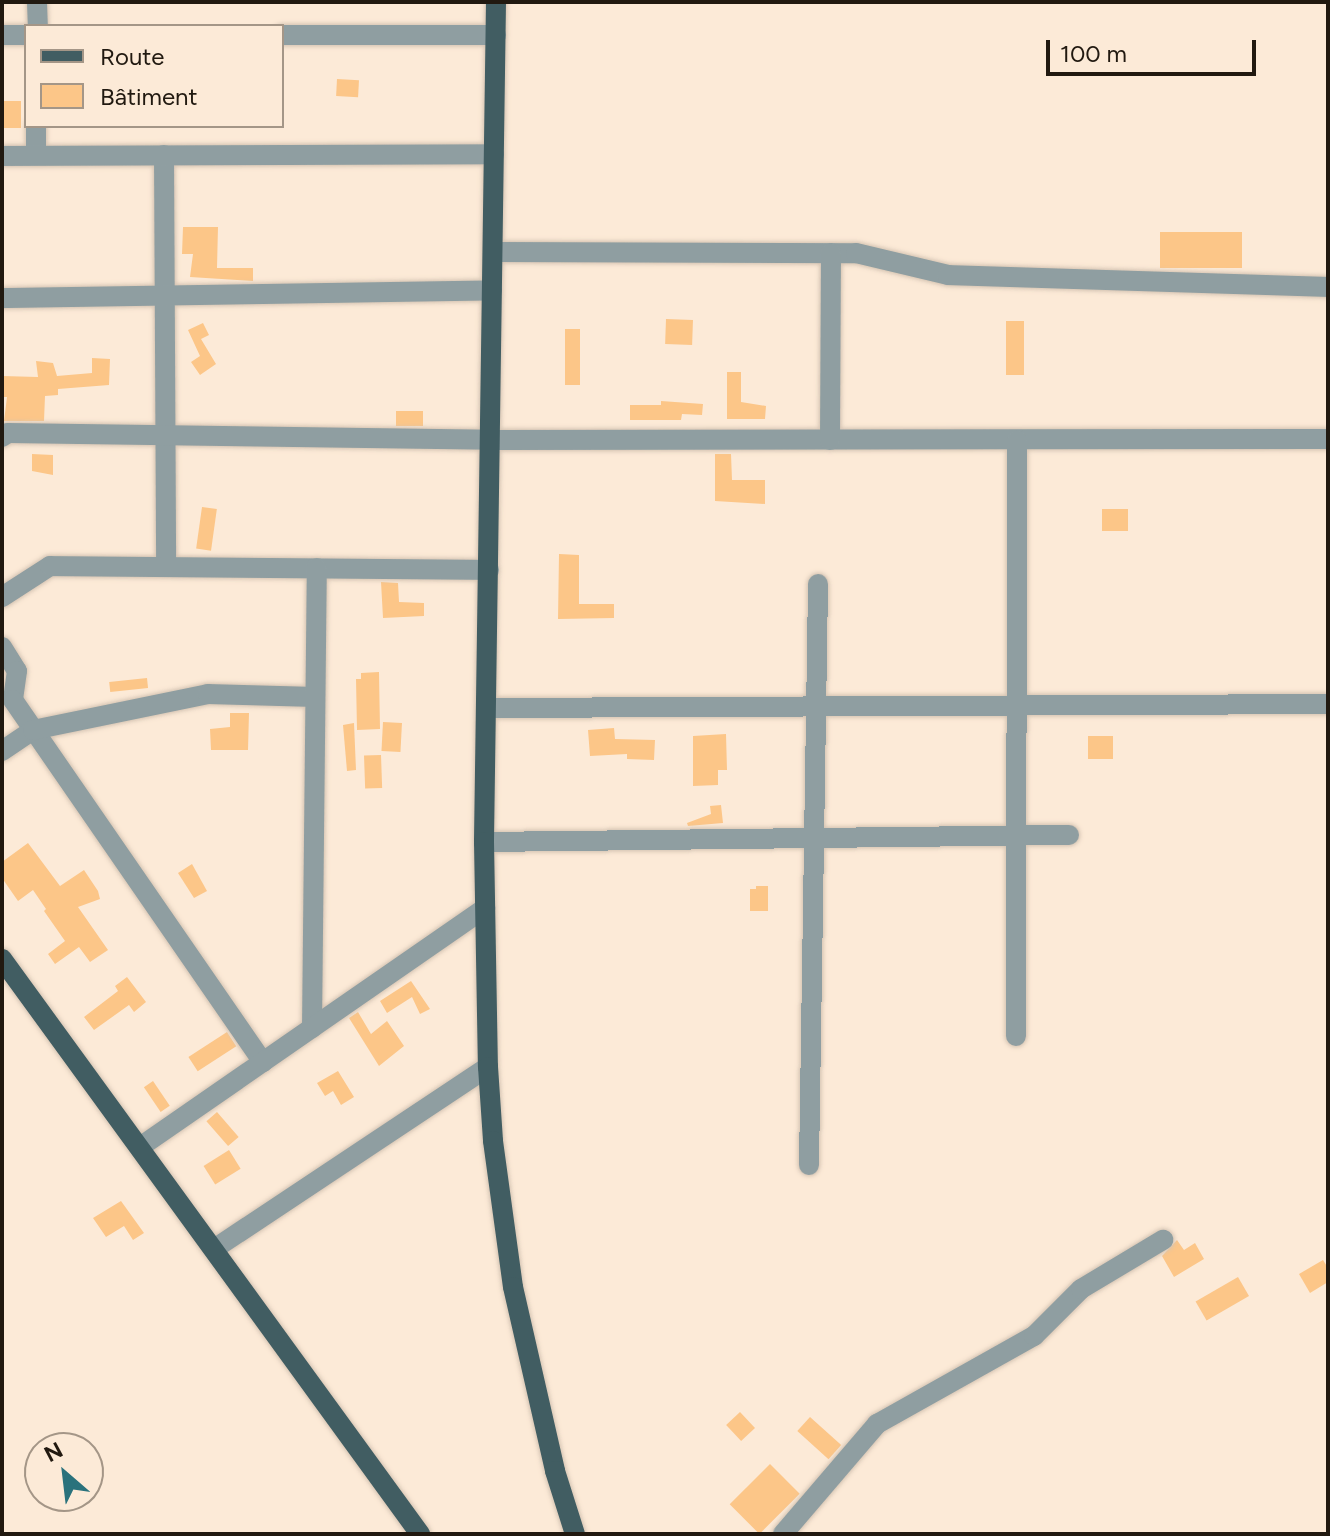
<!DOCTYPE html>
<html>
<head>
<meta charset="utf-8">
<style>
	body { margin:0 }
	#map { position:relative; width:1330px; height:1536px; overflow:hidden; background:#fcead7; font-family:Figtree,sans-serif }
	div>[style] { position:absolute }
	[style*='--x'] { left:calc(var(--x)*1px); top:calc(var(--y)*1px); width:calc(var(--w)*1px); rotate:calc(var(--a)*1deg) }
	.building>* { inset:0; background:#fcc688; transform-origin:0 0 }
	.roads { filter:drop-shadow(0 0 2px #d5c4b3) drop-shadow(0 0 2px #d5c4b3) }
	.minor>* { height:20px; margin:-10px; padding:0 10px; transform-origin:10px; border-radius:10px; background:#8f9ea1 }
	.major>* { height:20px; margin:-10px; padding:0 10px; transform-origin:10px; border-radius:10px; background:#415d62 }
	span { translate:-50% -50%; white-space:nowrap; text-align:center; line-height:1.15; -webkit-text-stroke:6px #fcead7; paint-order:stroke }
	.frame { position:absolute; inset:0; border:4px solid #211910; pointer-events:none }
	.legend { position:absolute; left:24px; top:24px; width:260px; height:104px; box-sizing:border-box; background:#fcead7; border:2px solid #a49687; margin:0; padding:10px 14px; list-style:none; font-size:24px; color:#211910 }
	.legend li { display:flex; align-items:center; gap:16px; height:40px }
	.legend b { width:40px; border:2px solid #a49687 }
	.north { position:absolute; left:24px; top:1432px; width:80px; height:80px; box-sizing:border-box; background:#fcead7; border:2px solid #a49687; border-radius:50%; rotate:332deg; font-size:22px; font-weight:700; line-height:32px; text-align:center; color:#211910 }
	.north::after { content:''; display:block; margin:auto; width:28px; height:36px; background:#2a727c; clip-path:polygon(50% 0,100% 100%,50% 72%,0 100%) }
	.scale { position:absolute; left:1046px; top:40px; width:210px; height:36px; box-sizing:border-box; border:4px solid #211910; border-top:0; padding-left:10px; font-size:24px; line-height:28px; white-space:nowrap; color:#211910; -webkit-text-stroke:6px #fcead7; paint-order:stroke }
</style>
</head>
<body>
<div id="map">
	<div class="building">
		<div style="left:337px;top:79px;width:22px;height:17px;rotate:3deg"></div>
		<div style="left:2px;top:101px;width:19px;height:27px"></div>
		<div style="clip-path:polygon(183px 227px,218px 227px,217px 268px,253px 268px,253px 281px,190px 277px,193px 254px,182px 254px)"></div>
		<div style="left:1160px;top:232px;width:82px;height:36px"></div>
		<div style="left:666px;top:319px;width:27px;height:25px;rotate:2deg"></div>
		<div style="left:1006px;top:321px;width:18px;height:54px"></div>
		<div style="clip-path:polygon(203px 323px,209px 335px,201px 339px,216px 364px,200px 375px,191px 362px,200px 356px,188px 330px)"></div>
		<div style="left:565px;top:329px;width:15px;height:56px"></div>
		<div style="clip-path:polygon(92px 358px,110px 359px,109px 385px,58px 389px,58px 395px,45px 396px,44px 421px,4px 421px,7px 397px,2px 397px,2px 376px,38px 377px,36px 361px,53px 363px,57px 376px,92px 373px)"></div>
		<div style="clip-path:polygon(727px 372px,741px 372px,741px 402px,766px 406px,765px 419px,727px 419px)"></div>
		<div style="clip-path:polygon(661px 401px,703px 404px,702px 415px,682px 414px,681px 420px,630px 420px,630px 405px,661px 405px)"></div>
		<div style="left:396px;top:411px;width:27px;height:15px"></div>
		<div style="clip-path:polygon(32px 454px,53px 455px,53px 475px,32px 471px)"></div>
		<div style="clip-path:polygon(715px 454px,731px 454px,732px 480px,765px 480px,765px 504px,715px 501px)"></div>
		<div style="left:202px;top:507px;width:15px;height:42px;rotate:8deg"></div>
		<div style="left:1102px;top:509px;width:26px;height:22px"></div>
		<div style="clip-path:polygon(559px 554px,579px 555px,579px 604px,614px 604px,614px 618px,558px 619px)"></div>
		<div style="clip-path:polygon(381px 582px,398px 583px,399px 602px,424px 603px,424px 616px,383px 618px)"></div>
		<div style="clip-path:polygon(379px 672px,380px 729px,357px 730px,356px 679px,361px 679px,361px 673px)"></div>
		<div style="left:147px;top:678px;width:10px;height:38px;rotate:84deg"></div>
		<div style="clip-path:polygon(230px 713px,249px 713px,248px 750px,211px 750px,210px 729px,230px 727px)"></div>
		<div style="left:383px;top:722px;width:19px;height:29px;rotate:3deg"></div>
		<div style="clip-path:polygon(354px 723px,356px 770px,347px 771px,343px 725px)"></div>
		<div style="clip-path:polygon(614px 728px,615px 739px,655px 740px,654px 760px,627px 759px,627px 754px,590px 756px,588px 730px)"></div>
		<div style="clip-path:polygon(726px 734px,727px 770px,718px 770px,718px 785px,693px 786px,693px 736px)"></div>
		<div style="left:1088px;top:736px;width:25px;height:23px"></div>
		<div style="left:381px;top:755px;width:33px;height:17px;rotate:88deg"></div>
		<div style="clip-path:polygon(721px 805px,723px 823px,688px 826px,687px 823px,711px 814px,710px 806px)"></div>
		<div style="clip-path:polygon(28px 843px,60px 886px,84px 870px,98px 891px,100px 899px,78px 907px,108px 950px,90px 962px,79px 947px,55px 964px,48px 954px,65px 941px,44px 911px,46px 909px,33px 890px,18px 901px,2px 878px,2px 862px)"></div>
		<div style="clip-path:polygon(192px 864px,207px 891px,194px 898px,178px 873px)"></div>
		<div style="clip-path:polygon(756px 886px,768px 886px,768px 911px,750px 911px,750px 889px,756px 889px)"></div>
		<div style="clip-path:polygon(127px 977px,146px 1002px,134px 1012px,129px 1005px,94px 1030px,84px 1017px,118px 991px,115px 986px)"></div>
		<div style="clip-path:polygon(411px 981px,430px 1009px,420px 1014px,412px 997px,387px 1013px,380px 1001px)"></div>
		<div style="clip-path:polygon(358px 1012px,371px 1034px,387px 1021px,404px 1046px,379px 1066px,349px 1018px)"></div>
		<div style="left:227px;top:1032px;width:17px;height:46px;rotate:57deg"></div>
		<div style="clip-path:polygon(338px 1071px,354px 1097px,341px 1105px,333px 1091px,325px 1096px,317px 1083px)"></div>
		<div style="left:153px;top:1081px;width:30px;height:11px;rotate:56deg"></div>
		<div style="left:217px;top:1112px;width:33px;height:14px;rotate:49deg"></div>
		<div style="left:229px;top:1150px;width:22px;height:30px;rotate:58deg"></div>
		<div style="clip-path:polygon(121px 1201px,144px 1233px,133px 1240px,124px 1226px,106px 1237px,93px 1218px)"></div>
		<div style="clip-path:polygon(1177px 1240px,1184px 1250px,1195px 1243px,1204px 1259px,1174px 1277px,1162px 1256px)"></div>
		<div style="clip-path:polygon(1323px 1260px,1328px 1268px,1328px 1282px,1310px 1293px,1299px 1274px)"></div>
		<div style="left:1238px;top:1277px;width:22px;height:49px;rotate:60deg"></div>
		<div style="left:740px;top:1412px;width:22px;height:19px;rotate:47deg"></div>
		<div style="left:810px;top:1417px;width:42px;height:19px;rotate:42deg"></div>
		<div style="left:770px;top:1464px;width:42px;height:57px;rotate:45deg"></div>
	</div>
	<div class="roads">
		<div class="minor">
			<div style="--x:37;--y:2;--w:24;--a:88"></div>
			<div style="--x:2;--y:35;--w:24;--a:0"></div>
			<div style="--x:282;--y:35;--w:214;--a:0"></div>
			<div style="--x:36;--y:155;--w:29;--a:-90"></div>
			<div style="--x:164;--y:155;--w:412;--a:89.7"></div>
			<div style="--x:2;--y:156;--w:492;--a:-0.2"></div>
			<div style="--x:493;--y:252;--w:363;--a:0.2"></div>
			<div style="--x:856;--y:253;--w:95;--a:13.4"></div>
			<div style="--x:948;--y:275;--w:380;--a:1.8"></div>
			<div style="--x:2;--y:298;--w:490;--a:-0.9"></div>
			<div style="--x:2;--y:437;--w:7;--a:-34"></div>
			<div style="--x:8;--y:433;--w:483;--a:0.8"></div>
			<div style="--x:491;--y:440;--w:837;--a:-0.07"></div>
			<div style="--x:830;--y:440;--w:187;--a:-89.7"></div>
			<div style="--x:2;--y:597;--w:57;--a:-32.9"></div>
			<div style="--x:50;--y:566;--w:439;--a:0.5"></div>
			<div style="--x:2;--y:647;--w:28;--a:58"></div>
			<div style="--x:17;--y:671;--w:29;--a:98"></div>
			<div style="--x:13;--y:700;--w:440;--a:55.4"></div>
			<div style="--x:487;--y:708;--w:841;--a:-0.27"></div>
			<div style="--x:2;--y:751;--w:37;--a:-34"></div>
			<div style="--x:33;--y:730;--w:179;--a:-11.6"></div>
			<div style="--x:208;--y:694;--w:107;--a:1.6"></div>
			<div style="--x:484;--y:842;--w:585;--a:-0.69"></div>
			<div style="--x:312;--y:1028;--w:460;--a:-89.4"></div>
			<div style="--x:1016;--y:1036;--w:596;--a:-89.9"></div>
			<div style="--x:140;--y:1147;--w:420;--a:-34.7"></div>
			<div style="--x:809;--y:1165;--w:581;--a:-89.11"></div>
			<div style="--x:214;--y:1249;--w:329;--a:-33.6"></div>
			<div style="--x:783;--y:1534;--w:145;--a:-49.5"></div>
			<div style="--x:877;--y:1424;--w:180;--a:-29.3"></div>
			<div style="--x:1034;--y:1336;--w:66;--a:-45"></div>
			<div style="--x:1081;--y:1289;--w:96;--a:-30.9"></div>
		</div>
		<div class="major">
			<div style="--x:496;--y:2;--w:840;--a:90.82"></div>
			<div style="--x:484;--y:842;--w:225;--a:89"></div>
			<div style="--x:488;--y:1067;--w:74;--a:86.1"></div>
			<div style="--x:493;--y:1141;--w:147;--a:82.2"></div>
			<div style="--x:513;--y:1287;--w:189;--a:77.1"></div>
			<div style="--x:555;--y:1471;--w:66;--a:72.4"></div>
			<div style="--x:2;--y:959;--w:711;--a:53.98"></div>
		</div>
	</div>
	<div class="frame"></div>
	<ul class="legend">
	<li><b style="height:10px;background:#415d62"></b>Route</li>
	<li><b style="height:22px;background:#fcc688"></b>Bâtiment</li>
	</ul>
	<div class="north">N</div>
	<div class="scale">100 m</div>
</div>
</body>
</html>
